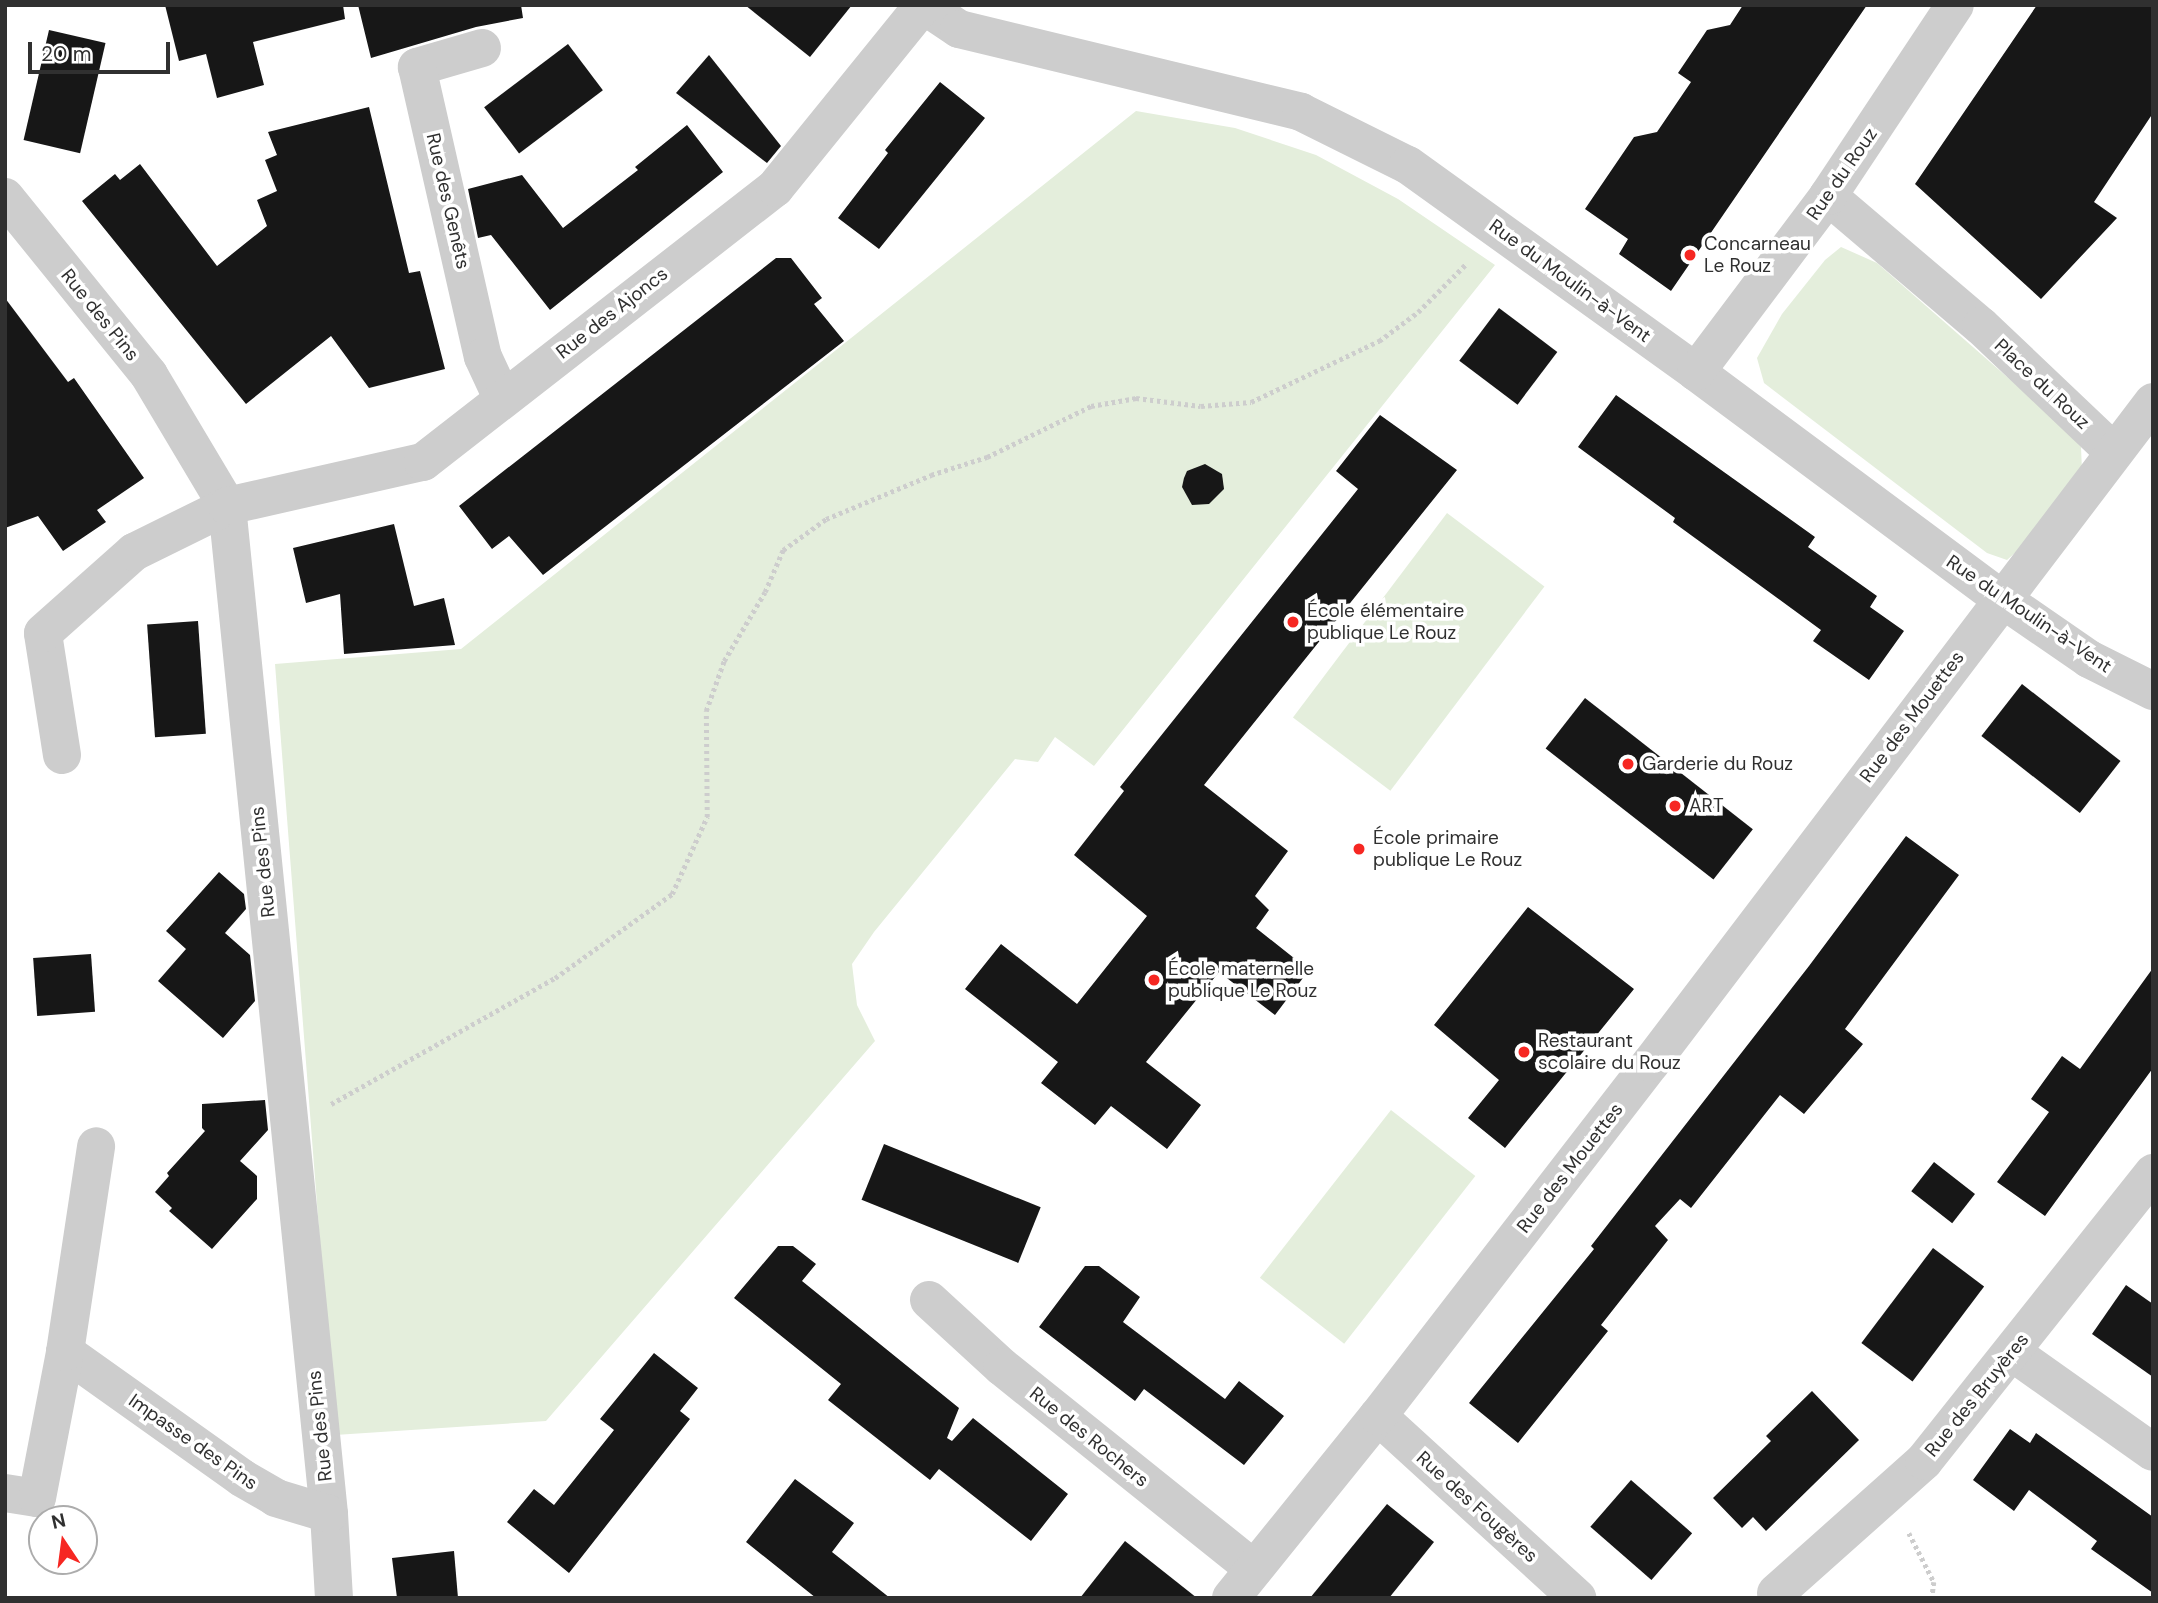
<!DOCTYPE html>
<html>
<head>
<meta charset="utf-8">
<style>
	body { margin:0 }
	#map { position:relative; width:2158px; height:1603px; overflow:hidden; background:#fff; font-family:"DM Sans",sans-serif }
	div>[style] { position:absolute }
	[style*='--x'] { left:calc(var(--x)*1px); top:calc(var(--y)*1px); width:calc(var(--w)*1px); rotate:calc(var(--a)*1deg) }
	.green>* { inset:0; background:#e4eedc; transform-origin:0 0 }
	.building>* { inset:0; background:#171717; transform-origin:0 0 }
	.path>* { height:4.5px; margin-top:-2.25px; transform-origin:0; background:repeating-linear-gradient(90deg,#cdcdcd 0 3.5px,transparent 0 7px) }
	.minor>* { height:38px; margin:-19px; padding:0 19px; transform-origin:19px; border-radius:19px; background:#cdcdcd }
	.dots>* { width:19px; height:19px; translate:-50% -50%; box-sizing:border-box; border:4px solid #fff; border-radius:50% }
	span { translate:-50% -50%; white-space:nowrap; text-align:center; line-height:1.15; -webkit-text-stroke:7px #fff; paint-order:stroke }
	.street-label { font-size:19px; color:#303030 }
	.poi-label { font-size:19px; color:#303030 }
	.left { translate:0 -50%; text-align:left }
	.frame { position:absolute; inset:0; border:7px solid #303030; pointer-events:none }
	.north { position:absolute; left:28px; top:1505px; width:70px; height:70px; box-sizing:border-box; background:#fff; border:2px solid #acacac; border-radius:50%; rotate:347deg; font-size:19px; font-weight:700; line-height:28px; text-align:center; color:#303030 }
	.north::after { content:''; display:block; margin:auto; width:24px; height:32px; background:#f62722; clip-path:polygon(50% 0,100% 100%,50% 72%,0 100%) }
	.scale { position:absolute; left:28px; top:42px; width:142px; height:32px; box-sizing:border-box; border:4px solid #303030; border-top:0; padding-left:9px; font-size:21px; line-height:24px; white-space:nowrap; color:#303030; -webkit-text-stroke:5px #fff; paint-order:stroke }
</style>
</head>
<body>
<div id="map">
	<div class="green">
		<div style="clip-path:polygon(1136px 111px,1235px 128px,1316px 155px,1398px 199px,1495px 265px,1094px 766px,1055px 737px,1038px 762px,1015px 759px,874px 932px,852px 964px,857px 1005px,875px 1041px,546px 1421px,335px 1435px,275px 664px,461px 649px)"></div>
		<div style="clip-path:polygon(1841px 247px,1877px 263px,2061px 424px,2081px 447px,2082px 471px,2025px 544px,2007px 560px,1987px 553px,1764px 383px,1757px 358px,1782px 314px,1825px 260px)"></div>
		<div style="left:1447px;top:513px;width:122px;height:256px;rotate:37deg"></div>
		<div style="left:1391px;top:1110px;width:107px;height:213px;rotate:38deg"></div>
	</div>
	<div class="building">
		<div style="clip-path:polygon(165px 5px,343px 5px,345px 19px,253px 42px,264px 85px,217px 98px,206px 54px,179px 61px)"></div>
		<div style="clip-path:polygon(358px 5px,521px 5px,523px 18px,476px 27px,371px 58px)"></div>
		<div style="clip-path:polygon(745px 5px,852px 5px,810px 57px)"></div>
		<div style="clip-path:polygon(1743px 5px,1867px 5px,1671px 291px,1619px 254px,1628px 239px,1585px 209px,1634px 137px,1657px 132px,1691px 82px,1678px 73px,1707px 30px,1730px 25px)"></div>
		<div style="clip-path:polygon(2037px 5px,2153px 5px,2153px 113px,2094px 202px,2117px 218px,2041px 299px,1915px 184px)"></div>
		<div style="left:49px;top:30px;width:58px;height:113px;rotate:13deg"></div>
		<div style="left:568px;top:44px;width:58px;height:105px;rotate:53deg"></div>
		<div style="clip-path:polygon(709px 55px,781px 146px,767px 163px,676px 93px)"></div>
		<div style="clip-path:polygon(940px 82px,985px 118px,879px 249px,838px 218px,888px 153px,885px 150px)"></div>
		<div style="clip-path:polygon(369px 107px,409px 273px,420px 271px,445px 369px,369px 388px,331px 336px,246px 404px,82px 201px,115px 174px,120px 180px,140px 164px,217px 266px,267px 226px,257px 200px,277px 191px,265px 160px,277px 155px,268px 132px)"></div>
		<div style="clip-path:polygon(687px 125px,723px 172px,550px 310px,491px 235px,478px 238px,468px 189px,522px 175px,563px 228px,638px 170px,635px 167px)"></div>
		<div style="clip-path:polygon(776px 258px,791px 258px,822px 298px,814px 304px,844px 341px,543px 575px,509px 536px,492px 549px,459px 506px)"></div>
		<div style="clip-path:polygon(5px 298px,68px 382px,74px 378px,144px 478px,97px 510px,106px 522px,63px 551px,38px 516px,5px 528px)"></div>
		<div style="left:1499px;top:308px;width:73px;height:66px;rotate:37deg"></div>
		<div style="clip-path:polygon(1616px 395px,1815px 537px,1808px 547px,1877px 596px,1870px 607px,1904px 631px,1869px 680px,1813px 641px,1821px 630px,1673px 522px,1675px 518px,1578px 447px)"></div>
		<div style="clip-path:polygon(1380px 415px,1457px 470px,1204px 785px,1288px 851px,1255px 896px,1269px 910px,1256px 928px,1309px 970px,1275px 1015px,1219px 972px,1146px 1062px,1201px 1105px,1167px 1149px,1111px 1106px,1095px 1125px,1041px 1083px,1058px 1062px,965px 989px,1001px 944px,1077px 1004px,1147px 916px,1074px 855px,1124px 791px,1120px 787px,1358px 489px,1336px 471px)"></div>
		<div style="clip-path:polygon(1205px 464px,1222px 474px,1224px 489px,1209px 504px,1192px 505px,1182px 487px,1184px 478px,1187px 471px)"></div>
		<div style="clip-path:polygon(394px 524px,414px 606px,444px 598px,455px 645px,344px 654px,340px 594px,306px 603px,293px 548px)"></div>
		<div style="left:198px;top:621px;width:113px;height:51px;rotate:86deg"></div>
		<div style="left:2022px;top:684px;width:125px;height:66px;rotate:38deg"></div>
		<div style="left:1585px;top:698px;width:213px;height:64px;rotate:38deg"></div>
		<div style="clip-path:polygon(1906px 836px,1959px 875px,1845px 1029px,1863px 1044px,1804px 1114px,1780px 1095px,1691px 1208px,1680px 1199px,1655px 1226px,1668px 1240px,1601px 1325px,1608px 1331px,1518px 1443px,1469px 1403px,1594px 1249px,1591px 1246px,1809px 966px)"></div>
		<div style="clip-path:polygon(219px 872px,244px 894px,246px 909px,225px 933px,250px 955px,255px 1001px,223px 1038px,158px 981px,186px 949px,166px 931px)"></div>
		<div style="clip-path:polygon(1528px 907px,1634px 989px,1505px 1148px,1468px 1118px,1499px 1080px,1434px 1025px)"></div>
		<div style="left:91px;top:954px;width:58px;height:58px;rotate:86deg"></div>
		<div style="clip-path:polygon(2153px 968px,2153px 1068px,2045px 1216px,1997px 1182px,2049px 1112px,2031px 1099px,2062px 1056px,2080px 1069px)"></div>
		<div style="clip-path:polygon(265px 1100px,268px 1130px,240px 1161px,257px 1176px,257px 1199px,212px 1249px,169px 1211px,172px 1208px,155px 1192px,169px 1176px,167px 1173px,205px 1131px,202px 1128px,202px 1104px)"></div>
		<div style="left:884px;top:1144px;width:169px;height:60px;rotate:22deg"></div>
		<div style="left:1934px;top:1162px;width:52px;height:37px;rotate:38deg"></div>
		<div style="clip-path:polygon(778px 1246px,793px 1246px,816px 1264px,802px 1281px,959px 1408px,947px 1438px,952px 1441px,973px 1418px,1068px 1494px,1031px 1541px,939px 1469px,930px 1480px,828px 1400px,841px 1384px,734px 1298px)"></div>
		<div style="left:1933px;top:1248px;width:64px;height:119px;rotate:37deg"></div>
		<div style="clip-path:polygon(1085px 1266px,1099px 1266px,1140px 1297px,1123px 1322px,1225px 1399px,1239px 1381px,1284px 1416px,1244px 1465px,1144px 1389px,1135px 1401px,1039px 1327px)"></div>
		<div style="clip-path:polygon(2126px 1285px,2153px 1304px,2153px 1377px,2092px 1334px)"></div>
		<div style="clip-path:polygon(654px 1353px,698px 1388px,680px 1411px,690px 1419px,569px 1573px,507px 1522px,534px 1489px,554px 1505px,614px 1430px,600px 1419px)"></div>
		<div style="clip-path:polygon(1812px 1391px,1859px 1440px,1766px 1531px,1753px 1517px,1742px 1528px,1713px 1498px,1771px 1441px,1766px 1436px)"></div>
		<div style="clip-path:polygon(2010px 1429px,2030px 1443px,2036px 1433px,2153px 1517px,2153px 1593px,2091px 1549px,2097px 1541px,2029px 1490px,2014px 1511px,1973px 1480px)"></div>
		<div style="clip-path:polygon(795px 1479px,854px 1523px,832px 1552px,890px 1598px,816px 1598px,746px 1542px)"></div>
		<div style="left:1631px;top:1480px;width:81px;height:62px;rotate:41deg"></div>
		<div style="clip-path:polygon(1387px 1504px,1434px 1542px,1389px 1598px,1310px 1598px)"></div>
		<div style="clip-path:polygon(1125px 1541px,1197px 1598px,1080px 1598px)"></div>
		<div style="clip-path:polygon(454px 1551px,458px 1598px,397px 1598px,392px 1558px)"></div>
	</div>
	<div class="path">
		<div style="--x:331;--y:1104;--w:257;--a:-29.4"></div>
		<div style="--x:555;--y:978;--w:144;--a:-35.7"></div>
		<div style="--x:672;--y:894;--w:85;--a:-65.6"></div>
		<div style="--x:707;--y:817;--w:106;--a:-90.5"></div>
		<div style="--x:706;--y:711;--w:53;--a:-70.2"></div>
		<div style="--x:724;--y:661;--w:80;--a:-59.3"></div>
		<div style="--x:765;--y:592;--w:46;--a:-66.8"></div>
		<div style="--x:783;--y:550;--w:53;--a:-35.8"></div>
		<div style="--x:826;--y:519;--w:114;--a:-22.7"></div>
		<div style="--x:931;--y:475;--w:59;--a:-17.8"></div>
		<div style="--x:987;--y:457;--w:116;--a:-26.1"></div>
		<div style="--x:1091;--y:406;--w:46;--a:-10.1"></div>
		<div style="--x:1136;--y:398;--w:65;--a:7"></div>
		<div style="--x:1201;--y:406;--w:50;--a:-4.6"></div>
		<div style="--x:1251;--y:402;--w:142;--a:-25.5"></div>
		<div style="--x:1379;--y:341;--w:49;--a:-36.6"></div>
		<div style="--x:1418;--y:312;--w:69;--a:-45"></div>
		<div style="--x:1909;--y:1533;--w:55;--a:63"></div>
		<div style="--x:1934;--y:1582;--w:16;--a:97"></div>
	</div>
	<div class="minor">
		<div style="--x:923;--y:5;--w:43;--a:33.7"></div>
		<div style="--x:959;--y:29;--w:352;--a:13.6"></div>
		<div style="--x:1301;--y:112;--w:119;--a:26.4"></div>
		<div style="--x:1408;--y:165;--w:355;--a:35.7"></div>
		<div style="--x:1696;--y:372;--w:381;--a:36.6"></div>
		<div style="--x:2002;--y:599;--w:106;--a:34.6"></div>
		<div style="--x:2089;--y:659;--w:72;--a:26.6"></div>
		<div style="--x:482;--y:48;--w:68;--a:163.7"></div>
		<div style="--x:417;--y:67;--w:297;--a:77.2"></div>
		<div style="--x:483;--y:357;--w:45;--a:65.1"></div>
		<div style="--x:1828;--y:196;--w:201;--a:40.4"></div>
		<div style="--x:1981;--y:326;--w:183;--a:43.5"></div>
		<div style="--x:5;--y:197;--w:229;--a:51"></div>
		<div style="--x:149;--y:375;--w:152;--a:59.2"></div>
		<div style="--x:227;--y:506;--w:1013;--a:84.22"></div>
		<div style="--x:329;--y:1514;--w:84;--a:86.6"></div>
		<div style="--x:1696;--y:372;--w:220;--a:-53.1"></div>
		<div style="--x:1828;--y:196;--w:229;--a:-56.4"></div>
		<div style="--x:62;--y:755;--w:123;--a:-98.9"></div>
		<div style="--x:43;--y:633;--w:122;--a:-41.7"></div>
		<div style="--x:134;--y:552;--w:104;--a:-26.3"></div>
		<div style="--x:227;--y:506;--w:201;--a:-12.7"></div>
		<div style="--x:423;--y:462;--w:446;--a:-37.9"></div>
		<div style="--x:775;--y:188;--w:235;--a:-51"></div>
		<div style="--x:929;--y:1300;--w:99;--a:42.5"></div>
		<div style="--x:1002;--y:1367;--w:323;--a:38.7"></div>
		<div style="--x:65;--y:1352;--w:217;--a:35.4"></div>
		<div style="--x:242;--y:1478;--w:39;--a:30"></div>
		<div style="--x:276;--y:1498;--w:55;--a:16.8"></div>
		<div style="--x:2013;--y:1353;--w:171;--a:35.3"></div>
		<div style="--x:1378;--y:1416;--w:270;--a:42.4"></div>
		<div style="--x:5;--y:1493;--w:32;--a:9"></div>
		<div style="--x:37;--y:1498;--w:149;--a:-79.1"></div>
		<div style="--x:65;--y:1352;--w:208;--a:-81.4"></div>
		<div style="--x:1776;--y:1593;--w:198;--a:-41.7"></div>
		<div style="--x:1924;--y:1461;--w:368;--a:-51.5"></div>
		<div style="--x:1231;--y:1598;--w:234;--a:-51.1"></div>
		<div style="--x:1378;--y:1416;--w:446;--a:-52.3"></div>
		<div style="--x:1651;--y:1063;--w:830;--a:-52.78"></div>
	</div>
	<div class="dots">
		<div style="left:1690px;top:255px;background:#f62722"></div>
		<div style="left:1293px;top:622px;background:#f62722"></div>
		<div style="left:1628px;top:764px;background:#f62722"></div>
		<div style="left:1675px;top:806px;background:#f62722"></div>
		<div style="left:1359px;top:849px;background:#f62722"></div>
		<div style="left:1154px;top:980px;background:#f62722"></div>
		<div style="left:1524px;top:1052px;background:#f62722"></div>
	</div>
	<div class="street-label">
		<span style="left:1842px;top:174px;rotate:-55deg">Rue du Rouz</span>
		<span style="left:448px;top:201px;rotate:77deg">Rue des Genêts</span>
		<span style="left:1570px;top:281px;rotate:36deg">Rue du Moulin-à-Vent</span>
		<span style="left:612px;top:313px;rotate:-38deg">Rue des Ajoncs</span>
		<span style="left:100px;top:315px;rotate:51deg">Rue des Pins</span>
		<span style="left:2042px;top:384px;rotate:43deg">Place du Rouz</span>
		<span style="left:2029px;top:614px;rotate:34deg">Rue du Moulin-à-Vent</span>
		<span style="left:1912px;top:717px;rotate:-53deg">Rue des Mouettes</span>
		<span style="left:263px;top:862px;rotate:-96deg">Rue des Pins</span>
		<span style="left:1570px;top:1168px;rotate:-52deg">Rue des Mouettes</span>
		<span style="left:1977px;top:1395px;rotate:-51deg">Rue des Bruyères</span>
		<span style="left:320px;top:1426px;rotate:-96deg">Rue des Pins</span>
		<span style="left:1089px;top:1437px;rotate:39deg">Rue des Rochers</span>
		<span style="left:193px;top:1442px;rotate:35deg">Impasse des Pins</span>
		<span style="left:1477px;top:1507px;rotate:42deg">Rue des Fougères</span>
	</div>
	<div class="poi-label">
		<span class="left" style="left:1704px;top:255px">Concarneau<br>Le Rouz</span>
		<span class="left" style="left:1307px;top:622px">École élémentaire<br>publique Le Rouz</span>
		<span class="left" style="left:1642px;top:764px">Garderie du Rouz</span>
		<span class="left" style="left:1689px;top:806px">ART</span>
		<span class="left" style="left:1373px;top:849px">École primaire<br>publique Le Rouz</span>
		<span class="left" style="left:1168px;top:980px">École maternelle<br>publique Le Rouz</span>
		<span class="left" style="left:1538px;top:1052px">Restaurant<br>scolaire du Rouz</span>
	</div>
	<div class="frame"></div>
	<div class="north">N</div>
	<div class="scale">20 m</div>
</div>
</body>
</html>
